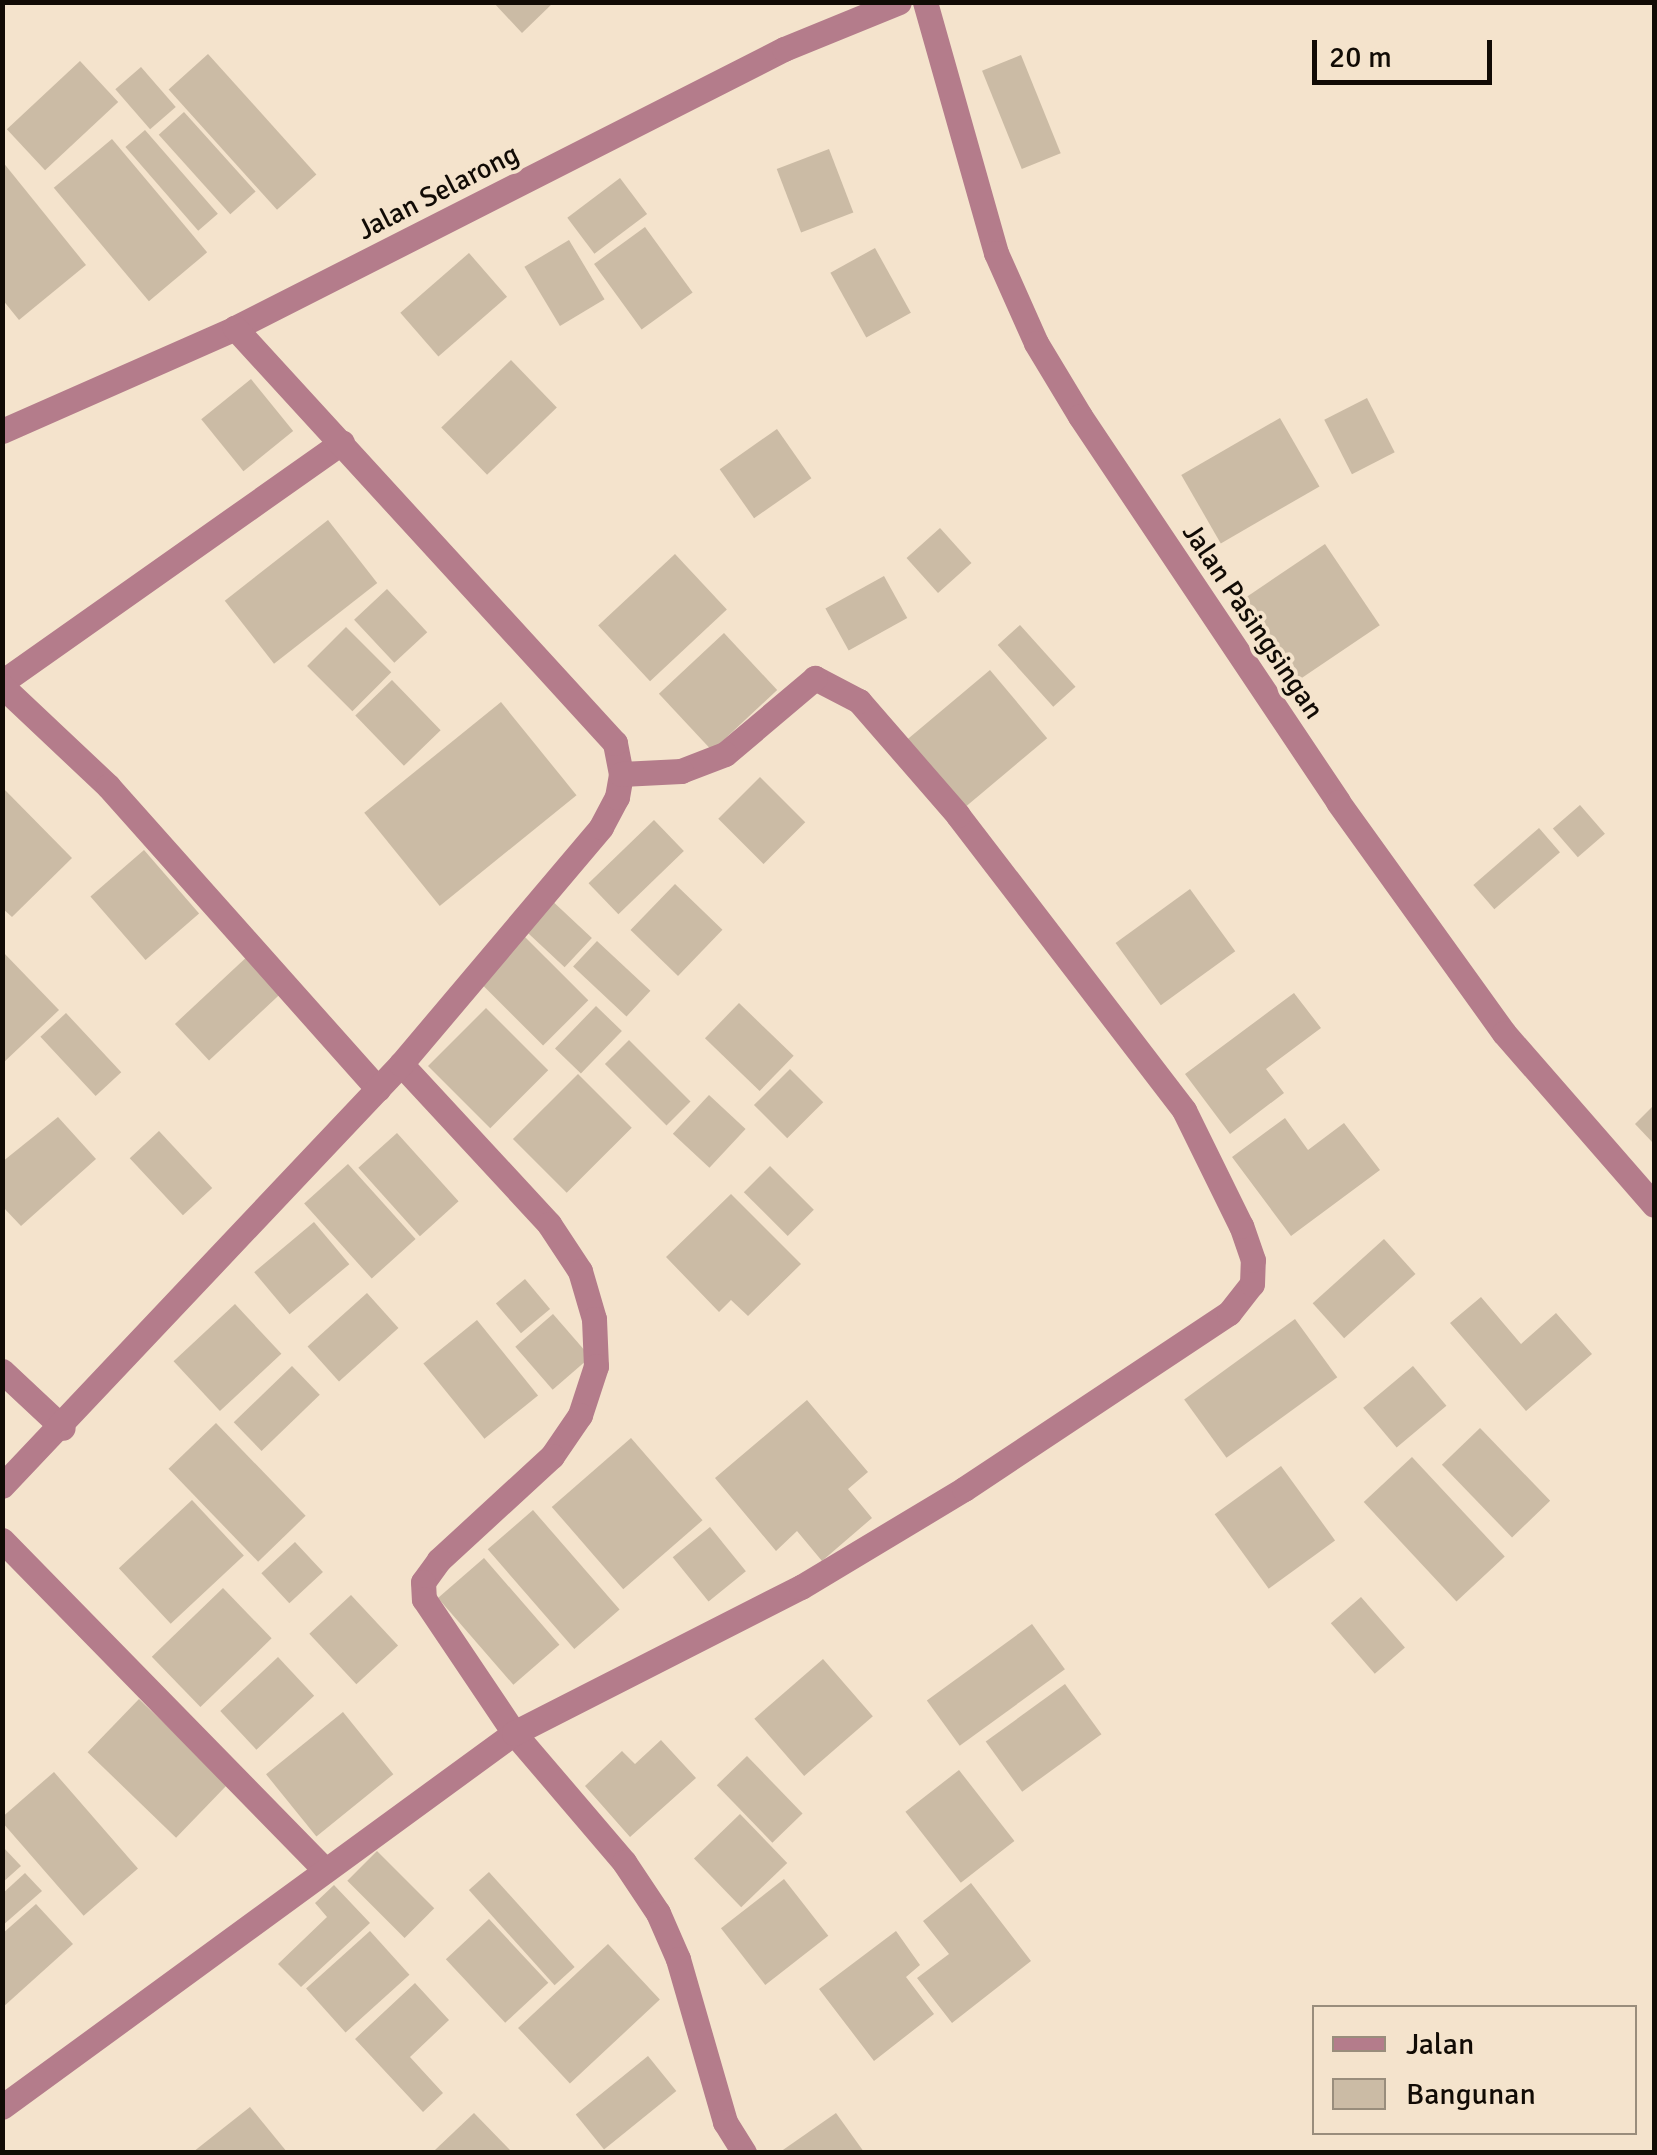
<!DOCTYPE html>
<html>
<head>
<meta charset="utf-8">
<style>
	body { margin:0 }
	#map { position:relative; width:1657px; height:2155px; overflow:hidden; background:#f4e3cc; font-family:Signika,sans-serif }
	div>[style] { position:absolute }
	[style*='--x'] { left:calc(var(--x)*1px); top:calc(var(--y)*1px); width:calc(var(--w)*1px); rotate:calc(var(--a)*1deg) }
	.building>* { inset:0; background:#cbbba5; transform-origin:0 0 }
	.street>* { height:25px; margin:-12.5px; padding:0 12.5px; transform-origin:12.5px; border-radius:12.5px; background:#b47c8b }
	span { translate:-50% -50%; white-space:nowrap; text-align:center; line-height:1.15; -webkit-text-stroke:8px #f4e3cc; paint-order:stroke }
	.street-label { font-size:28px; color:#110b05 }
	.frame { position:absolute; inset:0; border:5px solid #110b05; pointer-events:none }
	.legend { position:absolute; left:1312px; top:2005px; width:325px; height:130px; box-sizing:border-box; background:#f4e3cc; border:2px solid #998d7c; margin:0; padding:12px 18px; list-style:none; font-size:30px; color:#110b05 }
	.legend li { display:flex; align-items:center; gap:20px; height:50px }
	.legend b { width:50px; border:2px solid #998d7c }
	.scale { position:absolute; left:1312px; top:40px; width:180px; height:45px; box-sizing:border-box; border:5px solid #110b05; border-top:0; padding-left:12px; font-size:30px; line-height:35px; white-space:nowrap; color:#110b05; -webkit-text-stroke:8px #f4e3cc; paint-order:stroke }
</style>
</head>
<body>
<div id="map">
	<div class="building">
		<div style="clip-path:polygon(493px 2px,554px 2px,522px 33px)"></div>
		<div style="left:208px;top:54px;width:162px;height:53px;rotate:48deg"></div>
		<div style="left:1021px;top:55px;width:106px;height:42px;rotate:68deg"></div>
		<div style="left:80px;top:61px;width:56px;height:100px;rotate:47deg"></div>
		<div style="left:141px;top:67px;width:53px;height:34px;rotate:49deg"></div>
		<div style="left:184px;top:112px;width:107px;height:34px;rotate:48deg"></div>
		<div style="left:145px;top:130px;width:111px;height:26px;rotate:49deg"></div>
		<div style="left:112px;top:139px;width:148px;height:76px;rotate:50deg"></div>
		<div style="left:829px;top:149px;width:68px;height:56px;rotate:69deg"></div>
		<div style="clip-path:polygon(2px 161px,86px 265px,19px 320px,2px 299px)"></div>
		<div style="left:620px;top:178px;width:45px;height:66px;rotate:53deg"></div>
		<div style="left:645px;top:227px;width:81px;height:63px;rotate:54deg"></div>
		<div style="left:569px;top:240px;width:69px;height:52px;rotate:59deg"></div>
		<div style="left:875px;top:248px;width:74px;height:51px;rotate:61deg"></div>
		<div style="left:469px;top:253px;width:58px;height:91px;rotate:49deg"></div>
		<div style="left:511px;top:360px;width:66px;height:97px;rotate:46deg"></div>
		<div style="left:251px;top:379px;width:67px;height:64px;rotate:51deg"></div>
		<div style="left:1367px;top:398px;width:61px;height:48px;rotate:63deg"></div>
		<div style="left:1280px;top:418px;width:79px;height:114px;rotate:60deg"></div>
		<div style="left:777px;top:429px;width:60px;height:70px;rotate:55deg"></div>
		<div style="left:328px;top:520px;width:80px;height:131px;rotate:52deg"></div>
		<div style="left:940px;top:528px;width:47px;height:45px;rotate:48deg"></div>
		<div style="left:1325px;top:544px;width:98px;height:100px;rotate:56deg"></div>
		<div style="left:675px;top:554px;width:76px;height:105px;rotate:47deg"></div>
		<div style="left:884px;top:576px;width:48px;height:67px;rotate:61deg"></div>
		<div style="left:387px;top:589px;width:59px;height:45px;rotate:47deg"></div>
		<div style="left:1020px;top:625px;width:83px;height:30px;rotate:48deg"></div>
		<div style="left:346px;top:627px;width:64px;height:55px;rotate:45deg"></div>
		<div style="left:724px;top:633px;width:78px;height:89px;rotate:47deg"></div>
		<div style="left:990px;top:670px;width:89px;height:110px;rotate:50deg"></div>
		<div style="left:392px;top:680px;width:70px;height:51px;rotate:46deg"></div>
		<div style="left:501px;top:702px;width:120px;height:176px;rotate:51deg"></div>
		<div style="left:760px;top:777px;width:64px;height:59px;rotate:45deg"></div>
		<div style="clip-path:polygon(2px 787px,72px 858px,12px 917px,2px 908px)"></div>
		<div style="left:1580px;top:805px;width:38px;height:36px;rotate:49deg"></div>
		<div style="left:654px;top:820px;width:43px;height:91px;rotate:46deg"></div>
		<div style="left:1539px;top:828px;width:32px;height:87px;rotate:49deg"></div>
		<div style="left:144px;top:850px;width:84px;height:71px;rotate:49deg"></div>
		<div style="left:675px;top:884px;width:66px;height:64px;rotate:44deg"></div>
		<div style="left:1190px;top:889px;width:77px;height:92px;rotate:54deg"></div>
		<div style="left:548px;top:897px;width:60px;height:40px;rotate:43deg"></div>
		<div style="left:524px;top:936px;width:91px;height:64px;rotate:45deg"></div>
		<div style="left:597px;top:941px;width:73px;height:35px;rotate:43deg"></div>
		<div style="clip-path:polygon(2px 951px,59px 1010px,2px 1064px)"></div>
		<div style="left:251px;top:953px;width:50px;height:104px;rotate:47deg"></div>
		<div style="clip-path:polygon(1294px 993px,1321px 1028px,1266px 1069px,1284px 1093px,1230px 1134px,1185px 1074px)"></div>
		<div style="left:739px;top:1003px;width:76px;height:49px;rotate:44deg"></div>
		<div style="left:596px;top:1006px;width:36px;height:59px;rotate:44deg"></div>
		<div style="left:486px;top:1008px;width:88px;height:82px;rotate:45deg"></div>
		<div style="left:66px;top:1013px;width:81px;height:35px;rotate:47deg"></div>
		<div style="left:629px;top:1040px;width:87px;height:34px;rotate:45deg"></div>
		<div style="left:790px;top:1069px;width:47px;height:51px;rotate:45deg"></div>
		<div style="left:578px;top:1074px;width:76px;height:92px;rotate:45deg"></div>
		<div style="left:709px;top:1095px;width:50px;height:53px;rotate:43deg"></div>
		<div style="clip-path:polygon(1654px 1105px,1654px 1144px,1635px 1124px)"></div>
		<div style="clip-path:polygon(58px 1117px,96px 1159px,21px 1226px,2px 1206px,2px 1162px)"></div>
		<div style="clip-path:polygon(1285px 1118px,1308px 1150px,1344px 1123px,1380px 1170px,1291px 1236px,1232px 1157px)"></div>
		<div style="left:159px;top:1131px;width:78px;height:40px;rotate:47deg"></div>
		<div style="left:397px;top:1133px;width:92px;height:52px;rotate:48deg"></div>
		<div style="left:348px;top:1164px;width:101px;height:59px;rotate:48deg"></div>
		<div style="left:770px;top:1166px;width:62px;height:37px;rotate:45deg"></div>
		<div style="clip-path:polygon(731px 1194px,801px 1264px,748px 1316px,731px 1300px,719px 1312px,666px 1257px)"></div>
		<div style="left:314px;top:1222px;width:55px;height:78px;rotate:50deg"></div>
		<div style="left:1384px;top:1239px;width:47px;height:96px;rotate:48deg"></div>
		<div style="left:525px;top:1279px;width:39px;height:38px;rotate:50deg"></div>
		<div style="left:367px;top:1293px;width:47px;height:80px;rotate:48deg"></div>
		<div style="clip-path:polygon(1481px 1297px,1521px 1344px,1556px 1313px,1592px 1354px,1526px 1411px,1450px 1323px)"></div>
		<div style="left:235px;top:1304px;width:68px;height:84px;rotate:47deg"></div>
		<div style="left:553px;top:1314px;width:57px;height:50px;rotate:49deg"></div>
		<div style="left:1295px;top:1319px;width:72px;height:137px;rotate:54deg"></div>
		<div style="left:477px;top:1320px;width:97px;height:69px;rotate:51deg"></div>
		<div style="left:292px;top:1366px;width:40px;height:81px;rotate:46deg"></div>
		<div style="left:1413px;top:1366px;width:52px;height:65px;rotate:50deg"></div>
		<div style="clip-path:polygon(807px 1400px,868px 1472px,848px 1489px,872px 1518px,822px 1561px,797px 1531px,776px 1551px,715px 1478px)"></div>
		<div style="left:216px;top:1423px;width:129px;height:66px;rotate:46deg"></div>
		<div style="left:1480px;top:1428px;width:101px;height:53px;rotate:46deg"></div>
		<div style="left:631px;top:1438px;width:109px;height:105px;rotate:49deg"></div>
		<div style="left:1412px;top:1457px;width:136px;height:66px;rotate:47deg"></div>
		<div style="left:1281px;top:1466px;width:92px;height:82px;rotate:54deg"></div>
		<div style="left:192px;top:1500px;width:76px;height:100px;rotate:47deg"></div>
		<div style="left:533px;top:1510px;width:132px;height:60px;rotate:49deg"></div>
		<div style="left:710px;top:1527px;width:57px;height:48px;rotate:51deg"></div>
		<div style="left:295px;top:1542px;width:41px;height:46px;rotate:47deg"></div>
		<div style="left:484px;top:1558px;width:115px;height:61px;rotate:49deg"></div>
		<div style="left:223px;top:1588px;width:70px;height:99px;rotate:46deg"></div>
		<div style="left:351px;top:1595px;width:69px;height:57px;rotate:47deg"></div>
		<div style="left:1361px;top:1597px;width:67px;height:40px;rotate:49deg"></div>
		<div style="left:1032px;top:1624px;width:56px;height:130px;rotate:54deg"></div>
		<div style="left:278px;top:1657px;width:53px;height:79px;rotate:47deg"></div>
		<div style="left:823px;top:1659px;width:76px;height:91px;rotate:49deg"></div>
		<div style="left:1065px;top:1684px;width:62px;height:98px;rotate:54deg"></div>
		<div style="left:139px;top:1699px;width:123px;height:74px;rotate:44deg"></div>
		<div style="left:343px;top:1712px;width:80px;height:99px;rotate:51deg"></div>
		<div style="clip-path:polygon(661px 1740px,696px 1778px,630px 1837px,585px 1786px,622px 1751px,635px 1764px)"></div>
		<div style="left:747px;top:1756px;width:80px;height:42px;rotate:46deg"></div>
		<div style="left:959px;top:1770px;width:90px;height:68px;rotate:52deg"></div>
		<div style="left:54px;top:1772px;width:128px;height:72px;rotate:49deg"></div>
		<div style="left:740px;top:1814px;width:68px;height:64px;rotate:46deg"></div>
		<div style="clip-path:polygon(2px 1846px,21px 1866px,2px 1883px)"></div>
		<div style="left:377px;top:1851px;width:81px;height:42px;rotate:45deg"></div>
		<div style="left:489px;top:1872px;width:128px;height:27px;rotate:48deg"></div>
		<div style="clip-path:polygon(25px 1873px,42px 1891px,2px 1926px,2px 1894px)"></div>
		<div style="left:784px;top:1879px;width:72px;height:80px;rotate:52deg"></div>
		<div style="clip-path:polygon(971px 1883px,1031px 1961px,952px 2023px,917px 1978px,949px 1954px,923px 1921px)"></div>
		<div style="clip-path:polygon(334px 1885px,370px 1923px,301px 1987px,278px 1964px,327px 1917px,315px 1903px)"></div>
		<div style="clip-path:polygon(36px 1904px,73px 1944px,2px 2008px,2px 1934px)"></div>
		<div style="left:489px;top:1919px;width:87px;height:59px;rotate:47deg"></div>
		<div style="left:370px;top:1931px;width:59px;height:86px;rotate:48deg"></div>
		<div style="clip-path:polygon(896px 1931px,920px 1965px,906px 1977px,934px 2014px,874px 2061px,819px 1989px)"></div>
		<div style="left:608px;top:1944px;width:76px;height:123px;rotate:47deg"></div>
		<div style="clip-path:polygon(415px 1983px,449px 2020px,410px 2057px,443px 2093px,423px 2112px,355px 2039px)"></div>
		<div style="left:648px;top:2056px;width:45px;height:93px;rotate:51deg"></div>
		<div style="clip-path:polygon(250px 2107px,287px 2152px,193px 2152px)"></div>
		<div style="clip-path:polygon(474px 2113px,510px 2150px,438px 2152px,435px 2150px)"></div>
		<div style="clip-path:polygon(836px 2113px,864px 2152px,780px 2152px)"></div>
	</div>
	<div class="street">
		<div style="--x:925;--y:2;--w:261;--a:74.2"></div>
		<div style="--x:996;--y:253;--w:98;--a:66"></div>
		<div style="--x:1036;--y:343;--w:85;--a:58.9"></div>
		<div style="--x:1080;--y:416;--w:464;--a:56.2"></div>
		<div style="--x:1338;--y:802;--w:284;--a:54.3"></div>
		<div style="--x:1504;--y:1033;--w:228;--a:48.9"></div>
		<div style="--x:2;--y:431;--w:255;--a:-23.8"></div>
		<div style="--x:235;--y:328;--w:616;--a:-26.94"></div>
		<div style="--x:784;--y:49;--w:124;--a:-22.2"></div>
		<div style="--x:2;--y:682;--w:416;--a:-35.2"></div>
		<div style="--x:2;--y:686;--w:146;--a:43.3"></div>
		<div style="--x:108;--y:786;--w:406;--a:48.3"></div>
		<div style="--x:401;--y:1064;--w:218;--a:47.2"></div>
		<div style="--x:549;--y:1224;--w:56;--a:56.6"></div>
		<div style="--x:580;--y:1271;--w:50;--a:73.7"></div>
		<div style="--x:594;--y:1319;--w:47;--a:87.6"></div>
		<div style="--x:596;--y:1366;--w:52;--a:108.1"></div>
		<div style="--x:580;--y:1415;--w:50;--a:124.3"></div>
		<div style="--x:552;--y:1456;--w:154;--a:137.4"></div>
		<div style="--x:439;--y:1560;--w:27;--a:126"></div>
		<div style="--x:423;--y:1582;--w:17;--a:87"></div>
		<div style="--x:424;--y:1599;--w:161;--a:56.1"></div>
		<div style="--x:514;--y:1733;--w:170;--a:49.5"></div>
		<div style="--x:624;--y:1862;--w:61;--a:56.3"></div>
		<div style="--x:658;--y:1913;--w:50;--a:66.5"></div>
		<div style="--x:678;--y:1959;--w:170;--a:73.9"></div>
		<div style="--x:725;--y:2122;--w:36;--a:58"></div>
		<div style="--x:2;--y:1371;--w:83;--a:43.1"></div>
		<div style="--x:2;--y:1486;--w:581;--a:-46.6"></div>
		<div style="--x:401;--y:1064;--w:310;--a:-49.8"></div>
		<div style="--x:601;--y:827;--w:34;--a:-62"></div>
		<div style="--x:617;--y:797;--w:23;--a:-80"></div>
		<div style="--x:621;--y:774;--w:32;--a:-101"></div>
		<div style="--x:615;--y:743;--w:563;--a:-132.48"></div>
		<div style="--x:2;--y:1540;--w:460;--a:45.6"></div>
		<div style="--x:2;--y:2107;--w:634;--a:-36.15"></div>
		<div style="--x:514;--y:1733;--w:322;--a:-27"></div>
		<div style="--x:801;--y:1587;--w:190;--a:-31"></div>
		<div style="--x:964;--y:1489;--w:318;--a:-33.6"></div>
		<div style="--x:1229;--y:1313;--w:37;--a:-52"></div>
		<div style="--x:1252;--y:1284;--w:24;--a:-88"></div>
		<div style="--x:1253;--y:1260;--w:36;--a:-109"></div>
		<div style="--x:1241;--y:1226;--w:129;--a:-116.2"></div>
		<div style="--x:1184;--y:1110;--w:372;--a:-127.5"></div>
		<div style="--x:958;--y:815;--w:151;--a:-131"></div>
		<div style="--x:859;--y:701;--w:50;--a:-152.4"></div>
		<div style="--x:815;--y:678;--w:118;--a:139.8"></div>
		<div style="--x:725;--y:754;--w:47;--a:158.9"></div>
		<div style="--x:681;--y:771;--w:60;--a:177.1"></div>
	</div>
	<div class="street-label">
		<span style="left:438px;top:192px;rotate:-27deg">Jalan Selarong</span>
		<span style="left:1253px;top:621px;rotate:56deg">Jalan Pasingsingan</span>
	</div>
	<div class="frame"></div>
	<ul class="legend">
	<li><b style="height:12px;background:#b47c8b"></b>Jalan</li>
	<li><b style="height:28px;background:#cbbba5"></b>Bangunan</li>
	</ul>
	<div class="scale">20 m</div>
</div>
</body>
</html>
